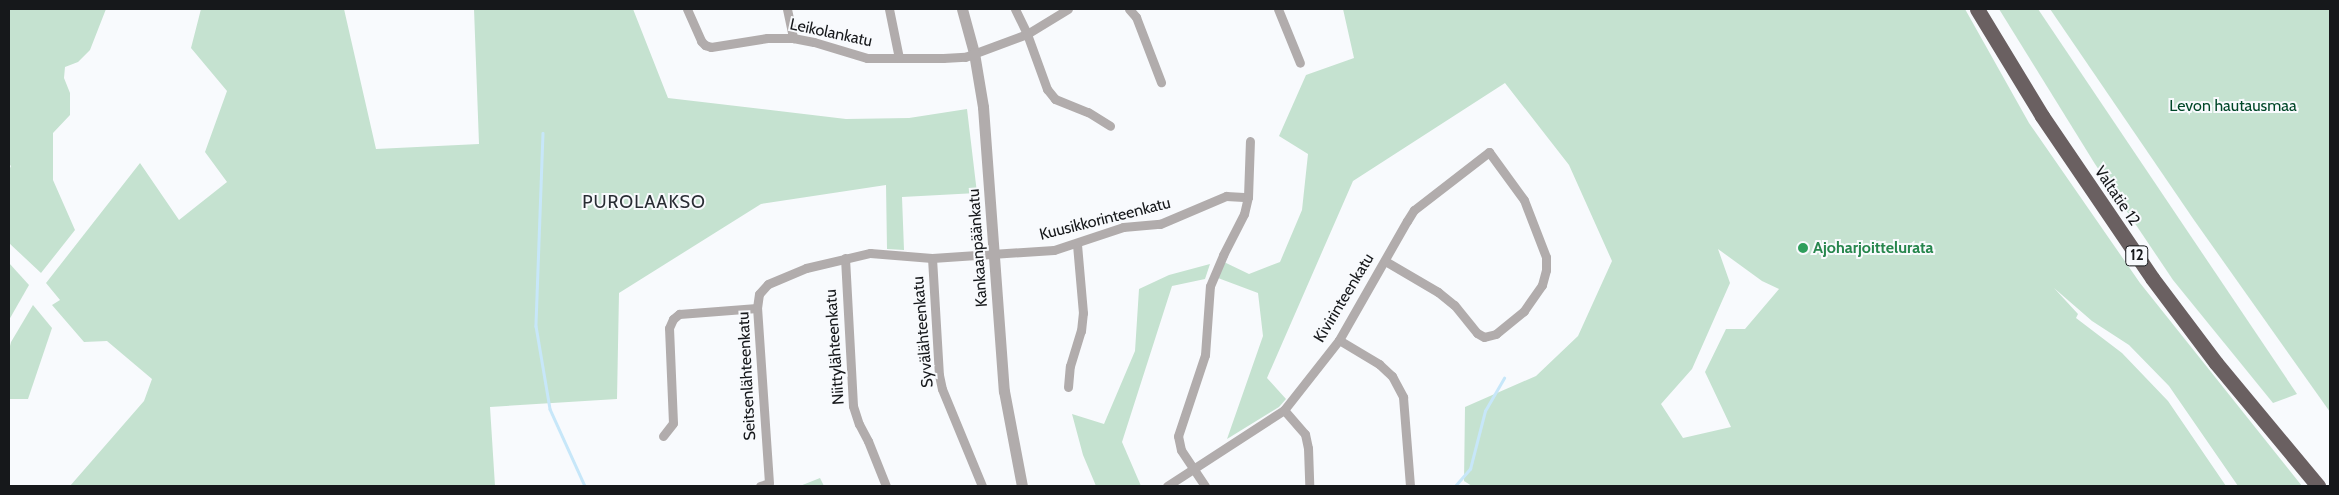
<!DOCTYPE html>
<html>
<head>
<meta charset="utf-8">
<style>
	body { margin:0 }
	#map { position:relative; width:2339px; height:495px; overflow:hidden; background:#f8fafd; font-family:Cabin,sans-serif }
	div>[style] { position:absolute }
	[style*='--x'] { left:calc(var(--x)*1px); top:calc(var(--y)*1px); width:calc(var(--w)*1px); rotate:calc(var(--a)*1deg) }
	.green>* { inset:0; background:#c5e2d0 }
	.stream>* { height:2.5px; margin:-1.25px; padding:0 1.25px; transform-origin:1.25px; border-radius:1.25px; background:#c7e7f9 }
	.minor>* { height:9px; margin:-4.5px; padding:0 4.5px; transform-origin:4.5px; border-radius:4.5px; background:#b1acac }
	.tertiary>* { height:11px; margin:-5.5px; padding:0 5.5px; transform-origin:5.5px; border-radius:5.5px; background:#b1acac }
	.trunk>* { height:15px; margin:-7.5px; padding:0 7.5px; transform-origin:7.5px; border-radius:7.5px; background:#6a6061 }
	.dots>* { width:14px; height:14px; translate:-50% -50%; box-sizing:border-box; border:2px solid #f8fafd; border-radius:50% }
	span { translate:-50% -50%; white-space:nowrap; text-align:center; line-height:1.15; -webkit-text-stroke:4px #f8fafd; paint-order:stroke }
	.shield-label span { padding:1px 4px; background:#f8fafd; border:1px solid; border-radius:4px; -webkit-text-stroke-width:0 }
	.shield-label { font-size:15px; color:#16181b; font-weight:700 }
	.street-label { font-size:16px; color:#16181b }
	.park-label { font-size:16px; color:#004728 }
	.leisure-label { font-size:16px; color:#27864d; font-weight:700 }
	.left { translate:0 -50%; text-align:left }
	.neighbourhood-label { font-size:18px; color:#292d34; letter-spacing:1px }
	.frame { position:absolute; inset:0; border:10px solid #16181b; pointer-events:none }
</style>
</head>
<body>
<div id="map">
	<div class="green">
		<div style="clip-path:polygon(9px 9px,106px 9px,90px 50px,78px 62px,65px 67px,64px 78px,70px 93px,70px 115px,53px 133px,53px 180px,75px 230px,41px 273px,9px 243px,9px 170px,11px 166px,9px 164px)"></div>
		<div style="clip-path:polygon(201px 9px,344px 9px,376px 149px,479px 144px,474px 9px,633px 9px,668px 98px,846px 119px,909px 118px,967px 109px,977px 193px,902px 197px,904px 250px,887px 249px,886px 185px,761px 204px,619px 293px,617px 399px,490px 407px,495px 486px,70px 486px,144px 401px,152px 379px,107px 341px,84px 342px,52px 305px,60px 300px,46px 283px,140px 163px,179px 220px,227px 182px,205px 152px,227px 91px,191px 48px)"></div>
		<div style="clip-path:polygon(evenodd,1343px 9px,1965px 9px,2029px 123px,2140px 283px,2302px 486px,2238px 486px,2169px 386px,2129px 345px,2092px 321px,2054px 288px,2078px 314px,2076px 318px,2122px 353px,2168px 401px,2226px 486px,1472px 486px,1464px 481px,1465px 407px,1536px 376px,1578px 336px,1612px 261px,1569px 165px,1505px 83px,1353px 181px,1267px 378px,1286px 399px,1279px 407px,1227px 439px,1263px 336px,1258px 293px,1218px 278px,1224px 262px,1249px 274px,1280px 262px,1302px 210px,1308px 154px,1279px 136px,1306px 75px,1354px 58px,1343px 9px,1718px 249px,1762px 281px,1779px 289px,1745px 329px,1726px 329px,1705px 372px,1731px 427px,1683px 438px,1661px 404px,1692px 369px,1730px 283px,1718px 249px)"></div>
		<div style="clip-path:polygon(1999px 9px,2038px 9px,2297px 394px,2273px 403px,2173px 280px,2095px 164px)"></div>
		<div style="clip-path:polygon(2050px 9px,2330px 9px,2330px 412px,2194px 220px)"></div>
		<div style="clip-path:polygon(9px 263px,29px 285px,9px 320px)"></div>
		<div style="clip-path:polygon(1210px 264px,1205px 279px,1172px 286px,1122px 442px,1141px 486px,1096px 486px,1083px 455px,1072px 414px,1104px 424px,1135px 351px,1139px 289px,1169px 275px)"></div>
		<div style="clip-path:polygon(33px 305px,52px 328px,28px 399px,9px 399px,9px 350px,11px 342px)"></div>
		<div style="clip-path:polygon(820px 478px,824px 486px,800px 486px)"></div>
	</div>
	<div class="stream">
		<div style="--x:543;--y:133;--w:193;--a:92.1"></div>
		<div style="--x:536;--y:326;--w:84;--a:80.4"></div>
		<div style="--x:550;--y:409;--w:85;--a:65.6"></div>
		<div style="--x:1455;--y:486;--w:23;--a:-49"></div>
		<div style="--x:1470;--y:469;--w:60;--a:-75.5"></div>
		<div style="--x:1485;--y:411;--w:38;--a:-60"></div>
	</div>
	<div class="minor">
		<div style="--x:687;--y:9;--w:35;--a:66"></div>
		<div style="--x:701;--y:41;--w:6;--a:45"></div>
		<div style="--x:705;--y:45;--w:6;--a:18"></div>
		<div style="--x:711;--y:47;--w:57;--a:-9.1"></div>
		<div style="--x:767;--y:38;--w:26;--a:0"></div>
		<div style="--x:793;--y:38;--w:21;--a:11"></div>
		<div style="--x:814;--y:42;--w:55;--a:16.8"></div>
		<div style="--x:867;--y:58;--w:76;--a:0"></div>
		<div style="--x:943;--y:58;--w:22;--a:-3"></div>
		<div style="--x:965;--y:57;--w:66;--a:-20.4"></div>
		<div style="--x:1027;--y:34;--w:48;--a:-31.4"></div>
		<div style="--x:787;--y:9;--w:30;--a:78"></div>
		<div style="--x:889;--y:9;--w:50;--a:78.5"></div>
		<div style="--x:1015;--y:9;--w:28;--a:64"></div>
		<div style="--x:1027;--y:34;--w:59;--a:70"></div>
		<div style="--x:1047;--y:89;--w:13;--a:51"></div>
		<div style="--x:1055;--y:99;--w:35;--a:22"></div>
		<div style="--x:1088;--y:112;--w:26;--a:32"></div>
		<div style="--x:1129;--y:9;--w:11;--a:49"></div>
		<div style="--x:1136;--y:17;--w:70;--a:69"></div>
		<div style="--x:1278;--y:9;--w:58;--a:67.8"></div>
		<div style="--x:845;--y:258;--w:148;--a:86.9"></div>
		<div style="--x:853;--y:406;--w:19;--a:72"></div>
		<div style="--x:859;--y:424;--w:19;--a:62"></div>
		<div style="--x:868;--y:441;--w:48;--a:68.2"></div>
		<div style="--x:932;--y:258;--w:117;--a:86.6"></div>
		<div style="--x:939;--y:375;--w:14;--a:78"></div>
		<div style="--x:942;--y:389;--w:105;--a:67.6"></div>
		<div style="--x:1339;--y:340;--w:47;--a:31"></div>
		<div style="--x:1379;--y:364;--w:18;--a:43"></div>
		<div style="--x:1392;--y:376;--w:24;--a:62"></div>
		<div style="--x:1403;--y:397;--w:89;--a:85.5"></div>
		<div style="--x:1068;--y:387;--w:21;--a:-85"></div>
		<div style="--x:1070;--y:366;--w:37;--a:-73"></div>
		<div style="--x:1081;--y:331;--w:18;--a:-84"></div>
		<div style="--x:1083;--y:313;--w:69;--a:-95"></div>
		<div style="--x:1284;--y:410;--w:32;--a:49"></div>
		<div style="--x:1305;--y:434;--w:14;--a:78"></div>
		<div style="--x:1308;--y:448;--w:38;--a:88"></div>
		<div style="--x:663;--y:436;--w:16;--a:-52"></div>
		<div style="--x:673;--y:423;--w:95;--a:-92.4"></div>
		<div style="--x:669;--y:328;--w:10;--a:-66"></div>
		<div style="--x:673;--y:319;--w:8;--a:-40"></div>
		<div style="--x:679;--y:314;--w:78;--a:-4.4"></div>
		<div style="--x:760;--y:486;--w:9;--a:-18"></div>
		<div style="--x:769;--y:483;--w:175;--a:-93.9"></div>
		<div style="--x:757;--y:308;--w:14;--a:-82"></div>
		<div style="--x:759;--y:294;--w:13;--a:-48"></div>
		<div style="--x:768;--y:284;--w:41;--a:-22.8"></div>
		<div style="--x:806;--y:268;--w:66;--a:-13.2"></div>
		<div style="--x:870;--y:253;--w:62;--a:4.6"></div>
		<div style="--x:932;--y:258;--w:122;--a:-3.8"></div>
		<div style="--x:1054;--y:250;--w:73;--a:-18.4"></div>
		<div style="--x:1123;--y:227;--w:37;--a:-5"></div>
		<div style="--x:1160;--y:224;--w:72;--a:-23"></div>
		<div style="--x:1226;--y:196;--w:22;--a:3"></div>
		<div style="--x:1167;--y:486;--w:140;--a:-33"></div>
		<div style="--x:1284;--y:410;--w:89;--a:-51.8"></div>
		<div style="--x:1339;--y:340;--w:137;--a:-60.3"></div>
		<div style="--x:1407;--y:221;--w:13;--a:-58"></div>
		<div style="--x:1414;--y:210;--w:95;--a:-37.7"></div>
		<div style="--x:1489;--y:152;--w:59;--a:53.9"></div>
		<div style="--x:1524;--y:200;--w:61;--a:68.9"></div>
		<div style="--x:1546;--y:257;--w:13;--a:90"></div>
		<div style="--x:1546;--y:270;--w:16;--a:105"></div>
		<div style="--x:1542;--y:285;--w:32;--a:125"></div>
		<div style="--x:1524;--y:311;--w:36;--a:141"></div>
		<div style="--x:1496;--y:334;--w:12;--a:166"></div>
		<div style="--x:1484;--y:337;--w:8;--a:-150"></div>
		<div style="--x:1477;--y:333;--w:36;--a:-129"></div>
		<div style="--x:1454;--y:305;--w:21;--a:-141"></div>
		<div style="--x:1438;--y:292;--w:61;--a:-149.7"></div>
		<div style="--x:1205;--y:486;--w:43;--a:-123.7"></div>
		<div style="--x:1181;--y:450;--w:14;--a:-102"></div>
		<div style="--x:1178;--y:436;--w:85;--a:-71.6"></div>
		<div style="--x:1205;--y:355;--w:69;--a:-85.9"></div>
		<div style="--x:1210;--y:286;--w:34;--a:-67"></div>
		<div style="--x:1223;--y:255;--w:46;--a:-62.9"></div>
		<div style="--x:1244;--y:214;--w:17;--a:-77"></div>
		<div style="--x:1248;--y:197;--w:56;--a:-88"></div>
	</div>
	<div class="tertiary">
		<div style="--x:962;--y:9;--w:46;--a:74.7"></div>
		<div style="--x:974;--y:53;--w:55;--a:80.5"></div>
		<div style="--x:983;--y:107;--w:285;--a:85.8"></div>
		<div style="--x:1004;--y:391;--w:97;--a:79.3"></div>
	</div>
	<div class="trunk">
		<div style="--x:1977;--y:9;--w:125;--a:58.7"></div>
		<div style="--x:2042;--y:116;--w:196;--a:55.8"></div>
		<div style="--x:2152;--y:278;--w:106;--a:53"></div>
		<div style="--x:2216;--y:363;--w:160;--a:50.3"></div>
	</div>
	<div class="dots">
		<div style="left:1803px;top:248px;background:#2e9e5b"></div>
	</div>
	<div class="shield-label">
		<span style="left:2137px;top:256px">12</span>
	</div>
	<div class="street-label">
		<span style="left:831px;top:33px;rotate:12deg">Leikolankatu</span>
		<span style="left:2117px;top:196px;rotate:56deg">Valtatie 12</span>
		<span style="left:1105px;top:219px;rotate:-14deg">Kuusikkorinteenkatu</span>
		<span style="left:978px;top:248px;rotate:-94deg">Kankaanpäänkatu</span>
		<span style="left:1344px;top:298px;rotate:-59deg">Kivirinteenkatu</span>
		<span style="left:923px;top:332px;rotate:-95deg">Syvälähteenkatu</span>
		<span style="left:835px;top:347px;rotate:-94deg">Niittylähteenkatu</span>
		<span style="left:747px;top:376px;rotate:-93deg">Seitsenlähteenkatu</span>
	</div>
	<div class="park-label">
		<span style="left:2233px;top:106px">Levon hautausmaa</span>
	</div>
	<div class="leisure-label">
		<span class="left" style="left:1813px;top:248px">Ajoharjoittelurata</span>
	</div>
	<div class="neighbourhood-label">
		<span style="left:644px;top:202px">PUROLAAKSO</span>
	</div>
	<div class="frame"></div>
</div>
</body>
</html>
